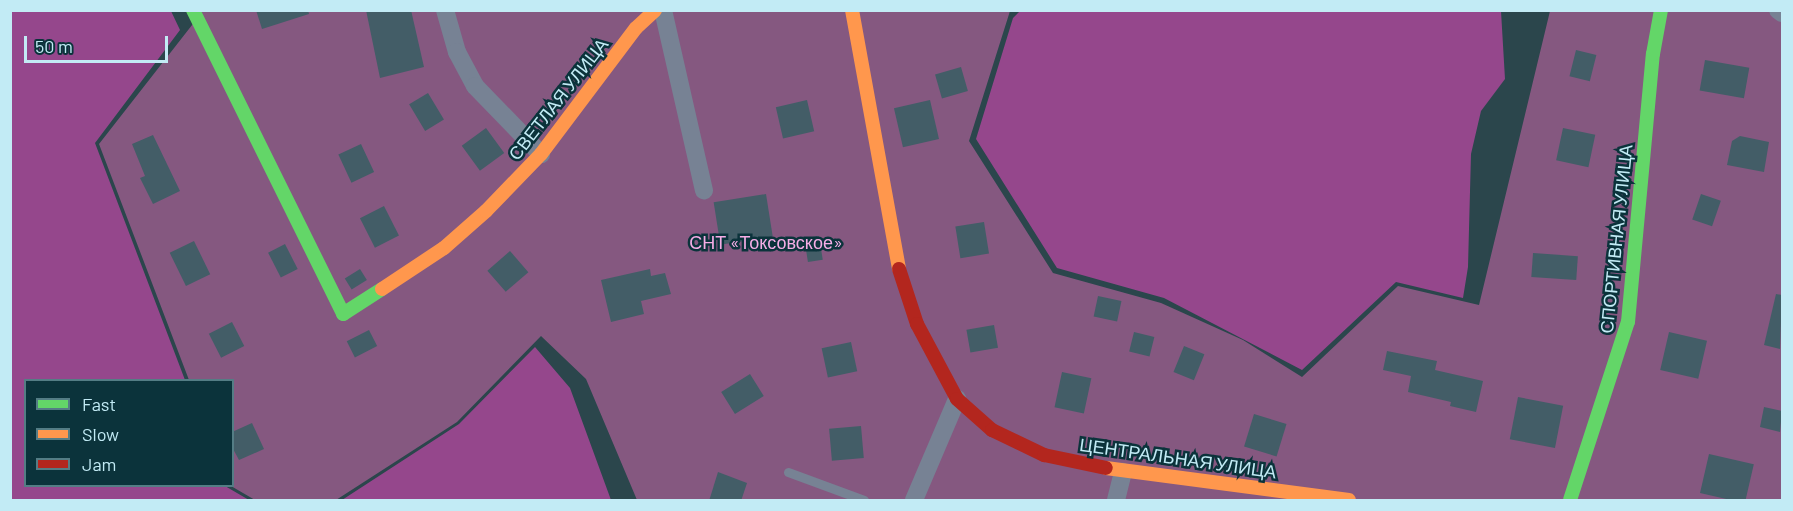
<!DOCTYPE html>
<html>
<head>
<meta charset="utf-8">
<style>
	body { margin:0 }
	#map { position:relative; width:1793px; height:511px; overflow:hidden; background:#2b464c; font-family:Barlow,sans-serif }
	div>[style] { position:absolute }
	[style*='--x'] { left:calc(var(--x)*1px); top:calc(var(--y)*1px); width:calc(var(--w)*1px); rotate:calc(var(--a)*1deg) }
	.green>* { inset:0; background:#855880 }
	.forest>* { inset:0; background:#95478c }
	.building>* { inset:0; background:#435d67; transform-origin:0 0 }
	.lane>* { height:9px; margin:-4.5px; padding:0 4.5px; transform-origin:4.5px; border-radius:4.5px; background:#778294 }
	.street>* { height:18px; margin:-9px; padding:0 9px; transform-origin:9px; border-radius:9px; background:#778294 }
	.fast>* { height:14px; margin:-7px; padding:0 7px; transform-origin:7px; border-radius:7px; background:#63d668 }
	.slow>* { height:14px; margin:-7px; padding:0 7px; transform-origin:7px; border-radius:7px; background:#ff974d }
	.jam>* { height:14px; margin:-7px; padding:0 7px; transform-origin:7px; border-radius:7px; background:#b3261e }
	span { translate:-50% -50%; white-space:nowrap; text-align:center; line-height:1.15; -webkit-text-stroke:5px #0b333b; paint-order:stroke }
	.street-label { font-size:18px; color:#c2ebf5 }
	.park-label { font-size:18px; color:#f5ade6 }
	.frame { position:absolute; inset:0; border:12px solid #c2ebf5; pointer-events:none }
	.legend { position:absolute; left:24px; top:379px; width:210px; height:108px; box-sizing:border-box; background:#0b333b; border:2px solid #547d85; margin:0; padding:8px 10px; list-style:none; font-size:18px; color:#c2ebf5 }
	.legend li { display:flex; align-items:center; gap:12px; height:30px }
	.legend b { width:30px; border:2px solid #547d85 }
	.scale { position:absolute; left:24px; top:36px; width:144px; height:27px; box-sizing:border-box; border:3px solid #c2ebf5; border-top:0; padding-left:8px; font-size:18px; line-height:21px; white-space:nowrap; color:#c2ebf5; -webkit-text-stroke:4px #0b333b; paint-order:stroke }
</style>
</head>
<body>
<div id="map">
	<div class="green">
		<div style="clip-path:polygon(203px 11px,1010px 11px,969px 141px,1053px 273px,1161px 303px,1243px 340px,1302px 377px,1398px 286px,1479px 305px,1550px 11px,1782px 11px,1782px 500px,637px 500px,586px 379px,541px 336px,457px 422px,336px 500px,255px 500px,231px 486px,232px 380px,189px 380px,99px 144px)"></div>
	</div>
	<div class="forest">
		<div style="clip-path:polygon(10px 11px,171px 11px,180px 30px,95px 143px,185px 380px,26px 380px,26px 486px,225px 486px,249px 500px,11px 500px)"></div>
		<div style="clip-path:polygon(1020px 11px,1501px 11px,1505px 79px,1481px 111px,1471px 154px,1468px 267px,1463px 298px,1396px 282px,1302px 370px,1164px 298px,1057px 268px,976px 139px,1013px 18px)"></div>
		<div style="clip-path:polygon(535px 347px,570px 388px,611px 500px,342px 500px,459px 424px)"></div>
	</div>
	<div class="building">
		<div style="clip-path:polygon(256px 10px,308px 10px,309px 14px,262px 29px)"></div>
		<div style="clip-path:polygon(366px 10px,411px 10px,424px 67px,380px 78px)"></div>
		<div style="left:1576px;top:50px;width:21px;height:27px;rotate:14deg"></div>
		<div style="left:1705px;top:60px;width:45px;height:31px;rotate:10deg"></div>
		<div style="left:961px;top:67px;width:25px;height:27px;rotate:74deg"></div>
		<div style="left:428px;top:93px;width:31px;height:22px;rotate:59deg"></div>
		<div style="left:807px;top:100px;width:32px;height:32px;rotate:77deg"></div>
		<div style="left:930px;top:100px;width:40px;height:37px;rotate:77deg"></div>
		<div style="left:486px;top:128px;width:31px;height:30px;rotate:54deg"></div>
		<div style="left:1563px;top:128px;width:33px;height:33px;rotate:12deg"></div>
		<div style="clip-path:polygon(153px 135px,180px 191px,153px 204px,140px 178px,145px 176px,132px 144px)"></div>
		<div style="clip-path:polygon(1740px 136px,1769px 142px,1764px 172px,1727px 165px,1732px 141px)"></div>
		<div style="left:361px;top:144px;width:31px;height:25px;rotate:65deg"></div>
		<div style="left:766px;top:194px;width:43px;height:53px;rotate:81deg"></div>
		<div style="left:1701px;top:194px;width:21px;height:27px;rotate:19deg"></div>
		<div style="left:384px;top:206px;width:33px;height:27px;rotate:63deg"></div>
		<div style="left:984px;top:222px;width:32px;height:29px;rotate:81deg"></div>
		<div style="left:819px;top:236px;width:24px;height:15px;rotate:81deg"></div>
		<div style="left:194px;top:241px;width:37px;height:27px;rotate:64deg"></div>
		<div style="left:285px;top:244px;width:28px;height:19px;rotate:63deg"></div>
		<div style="left:510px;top:251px;width:28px;height:30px;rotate:49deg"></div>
		<div style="left:1533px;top:253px;width:45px;height:24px;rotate:4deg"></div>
		<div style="left:360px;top:269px;width:13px;height:18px;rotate:58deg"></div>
		<div style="clip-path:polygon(650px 269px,651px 276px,665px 273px,671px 294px,641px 301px,644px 314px,611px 322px,601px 280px)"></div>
		<div style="clip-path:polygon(1776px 294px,1782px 295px,1780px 349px,1764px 345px)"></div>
		<div style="left:1098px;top:296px;width:24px;height:21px;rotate:12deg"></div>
		<div style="left:232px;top:322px;width:27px;height:26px;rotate:63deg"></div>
		<div style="left:994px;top:325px;width:23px;height:28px;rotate:80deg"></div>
		<div style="left:369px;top:330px;width:18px;height:25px;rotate:63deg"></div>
		<div style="left:1134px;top:332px;width:21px;height:20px;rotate:14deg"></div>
		<div style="left:1669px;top:332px;width:39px;height:39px;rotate:13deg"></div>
		<div style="left:851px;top:342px;width:30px;height:30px;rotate:78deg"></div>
		<div style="left:1184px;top:346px;width:22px;height:28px;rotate:22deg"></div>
		<div style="clip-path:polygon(1387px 351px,1437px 361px,1435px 370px,1483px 381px,1476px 412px,1450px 406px,1451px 402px,1408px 392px,1411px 376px,1383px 370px)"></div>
		<div style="left:1062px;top:372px;width:30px;height:36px;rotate:12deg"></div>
		<div style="left:750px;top:374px;width:26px;height:34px;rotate:58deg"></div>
		<div style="left:1518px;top:397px;width:46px;height:43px;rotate:11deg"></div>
		<div style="clip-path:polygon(1764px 407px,1782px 411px,1780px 432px,1760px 427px)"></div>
		<div style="left:1254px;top:414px;width:34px;height:34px;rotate:17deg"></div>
		<div style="clip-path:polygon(252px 423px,264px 449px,239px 460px,232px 447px,232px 432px)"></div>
		<div style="left:861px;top:426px;width:32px;height:32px;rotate:85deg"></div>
		<div style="left:1709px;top:454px;width:46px;height:40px;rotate:13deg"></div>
		<div style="clip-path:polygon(718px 472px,747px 483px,741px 501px,709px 501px)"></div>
	</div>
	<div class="lane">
		<div style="--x:788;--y:472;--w:81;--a:20.2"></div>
	</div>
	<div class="street">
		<div style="--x:445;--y:10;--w:44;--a:74.1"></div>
		<div style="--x:457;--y:52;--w:38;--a:62"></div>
		<div style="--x:475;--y:86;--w:95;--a:45.9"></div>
		<div style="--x:663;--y:10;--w:185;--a:77.2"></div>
		<div style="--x:1778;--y:10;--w:5;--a:37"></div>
		<div style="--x:914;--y:500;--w:110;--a:-66.9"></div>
		<div style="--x:1116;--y:500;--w:29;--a:-76"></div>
	</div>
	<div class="fast">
		<div style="--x:193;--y:10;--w:339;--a:63.7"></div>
		<div style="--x:343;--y:314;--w:46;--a:-32.7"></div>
		<div style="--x:1570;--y:500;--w:187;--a:-72"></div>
		<div style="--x:1628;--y:322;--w:269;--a:-84.7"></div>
		<div style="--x:1653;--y:54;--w:45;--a:-79.7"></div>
	</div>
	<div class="slow">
		<div style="--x:852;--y:10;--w:263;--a:79.7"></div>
		<div style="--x:382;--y:289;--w:74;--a:-33.5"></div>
		<div style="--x:444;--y:248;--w:56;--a:-41.4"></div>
		<div style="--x:486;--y:211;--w:79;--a:-46"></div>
		<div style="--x:541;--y:154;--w:158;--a:-53"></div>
		<div style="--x:636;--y:28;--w:26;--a:-43"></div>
		<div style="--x:1106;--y:468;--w:245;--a:7.5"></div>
	</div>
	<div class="jam">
		<div style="--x:899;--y:269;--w:58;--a:71.9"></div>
		<div style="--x:917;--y:324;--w:85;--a:61.9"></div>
		<div style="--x:957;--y:399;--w:47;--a:41.5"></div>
		<div style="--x:992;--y:430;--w:58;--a:25.7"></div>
		<div style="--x:1044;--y:455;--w:63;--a:11.8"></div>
	</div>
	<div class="street-label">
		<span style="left:558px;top:99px;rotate:-52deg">СВЕТЛАЯ УЛИЦА</span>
		<span style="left:1616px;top:239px;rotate:-84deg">СПОРТИВНАЯ УЛИЦА</span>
		<span style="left:1178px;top:458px;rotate:8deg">ЦЕНТРАЛЬНАЯ УЛИЦА</span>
	</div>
	<div class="park-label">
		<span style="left:766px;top:242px">СНТ «Токсовское»</span>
	</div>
	<div class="frame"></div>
	<ul class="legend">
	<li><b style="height:8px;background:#63d668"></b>Fast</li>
	<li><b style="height:8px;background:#ff974d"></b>Slow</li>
	<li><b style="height:8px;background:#b3261e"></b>Jam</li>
	</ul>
	<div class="scale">50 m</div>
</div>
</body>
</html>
